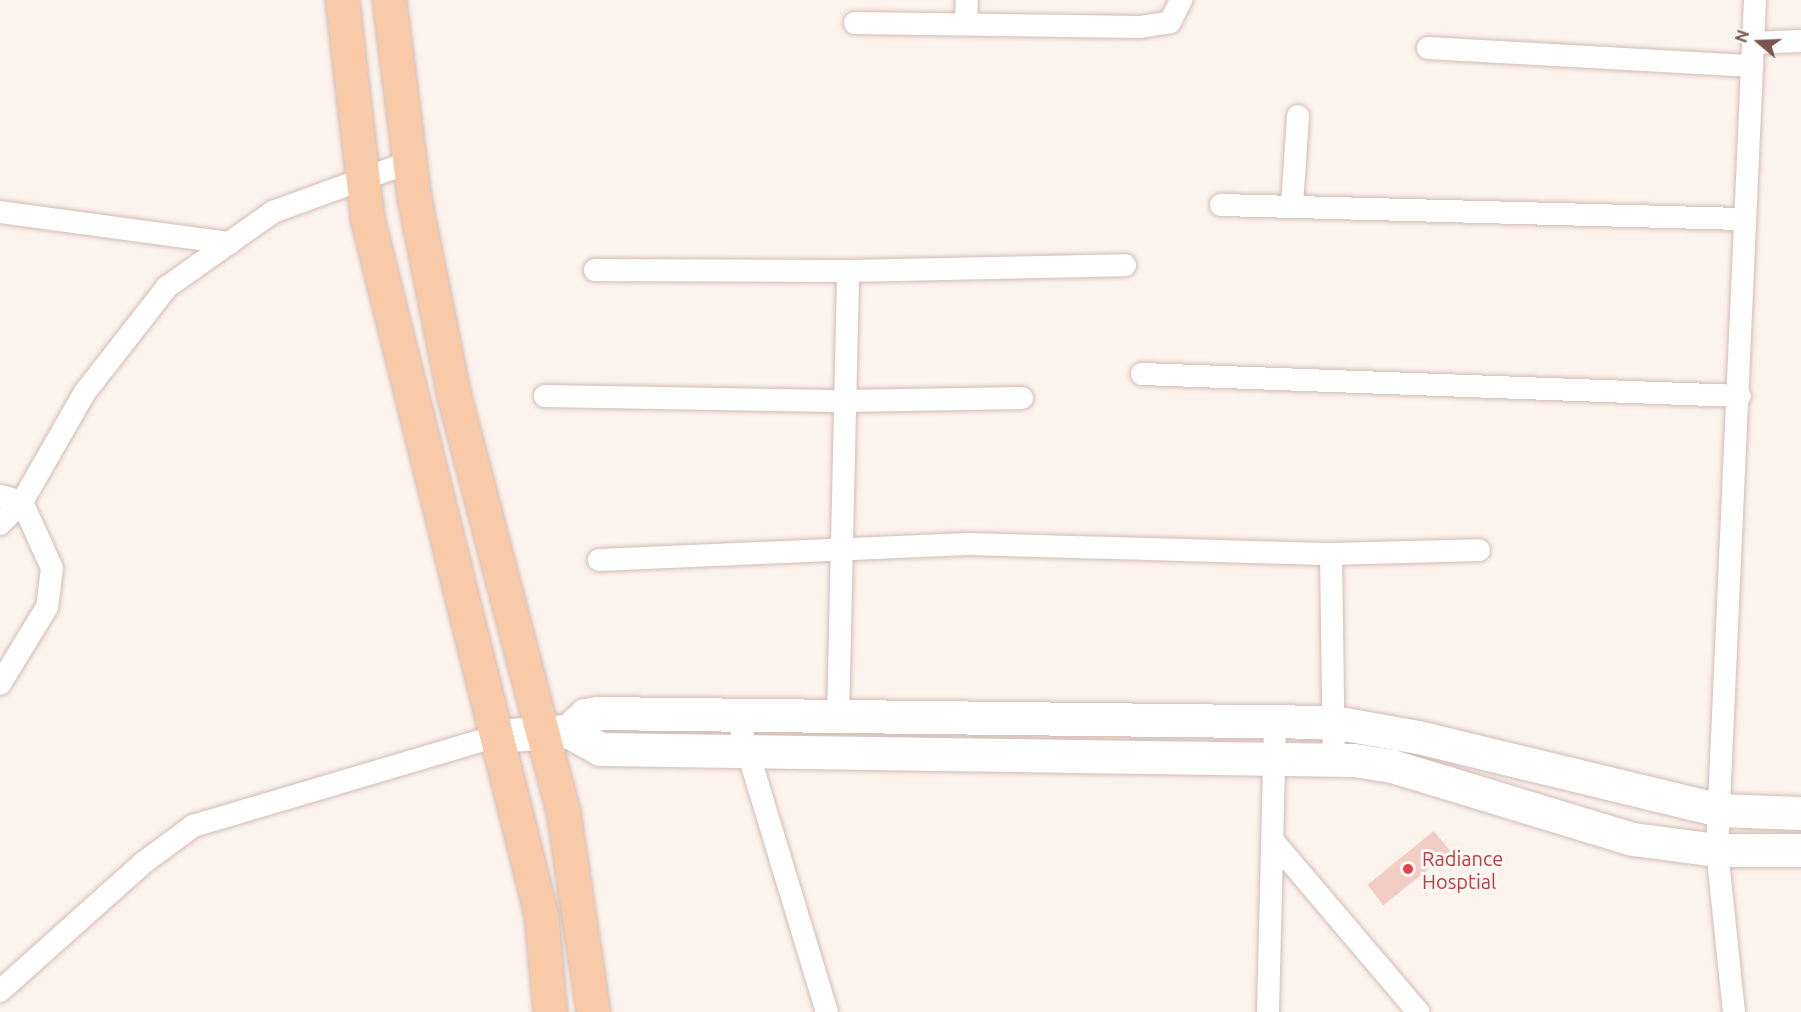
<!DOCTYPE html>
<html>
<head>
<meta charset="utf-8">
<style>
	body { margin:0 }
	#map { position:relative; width:1801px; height:1012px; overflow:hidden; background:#fcf3ec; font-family:Ubuntu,sans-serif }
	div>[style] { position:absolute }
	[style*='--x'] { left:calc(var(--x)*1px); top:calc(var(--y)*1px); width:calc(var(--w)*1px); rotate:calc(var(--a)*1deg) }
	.building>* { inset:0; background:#f1cdc4; transform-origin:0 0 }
	.roads { filter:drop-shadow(0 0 2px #d2bbb4) drop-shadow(0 0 2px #d2bbb4) }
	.street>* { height:22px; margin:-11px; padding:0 11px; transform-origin:11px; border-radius:11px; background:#fff }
	.secondary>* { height:33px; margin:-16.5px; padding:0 16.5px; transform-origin:16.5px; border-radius:16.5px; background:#fff }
	.primary>* { height:33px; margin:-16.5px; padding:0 16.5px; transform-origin:16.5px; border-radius:16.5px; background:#f8caa8 }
	.dots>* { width:16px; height:16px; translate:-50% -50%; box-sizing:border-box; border:3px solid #fff8f3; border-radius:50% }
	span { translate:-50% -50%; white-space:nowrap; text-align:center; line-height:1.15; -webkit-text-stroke:6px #fff8f3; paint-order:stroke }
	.health-label { font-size:20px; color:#be3a42 }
	.left { translate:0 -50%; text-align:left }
	.north { position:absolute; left:1729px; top:12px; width:60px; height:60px; -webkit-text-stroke:4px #fff8f3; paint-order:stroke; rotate:289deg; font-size:16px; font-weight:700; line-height:24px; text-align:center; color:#78554e }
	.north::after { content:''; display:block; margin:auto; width:21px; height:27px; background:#78554e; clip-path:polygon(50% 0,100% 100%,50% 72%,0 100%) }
</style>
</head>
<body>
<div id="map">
	<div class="building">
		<div style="left:1434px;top:831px;width:26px;height:86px;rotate:51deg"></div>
	</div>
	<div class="roads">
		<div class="street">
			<div style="--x:855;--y:23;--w:285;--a:0.8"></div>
			<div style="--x:1140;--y:27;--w:30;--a:-9"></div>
			<div style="--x:1170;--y:22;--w:25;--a:-63"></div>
			<div style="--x:966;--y:23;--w:23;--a:-88"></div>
			<div style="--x:1753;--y:43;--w:48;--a:-2.4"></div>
			<div style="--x:1428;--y:48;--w:325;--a:3.2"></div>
			<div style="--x:1221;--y:205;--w:521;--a:1.54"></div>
			<div style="--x:1292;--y:205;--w:89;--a:-86.1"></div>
			<div style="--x:0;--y:212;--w:232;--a:7.7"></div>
			<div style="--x:595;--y:270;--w:253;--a:0.2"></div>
			<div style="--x:1142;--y:374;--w:598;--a:2.11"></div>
			<div style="--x:545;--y:396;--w:300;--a:1"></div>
			<div style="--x:845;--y:401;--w:177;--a:-1"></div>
			<div style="--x:0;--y:496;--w:23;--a:15"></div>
			<div style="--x:22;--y:502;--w:72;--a:65.6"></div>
			<div style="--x:52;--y:568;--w:39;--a:97"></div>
			<div style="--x:47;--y:607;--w:90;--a:121.4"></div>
			<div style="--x:0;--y:524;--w:31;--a:-45"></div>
			<div style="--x:22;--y:502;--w:127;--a:-60.2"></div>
			<div style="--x:85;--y:392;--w:133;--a:-52"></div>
			<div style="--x:167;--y:287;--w:130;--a:-35.3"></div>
			<div style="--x:273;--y:212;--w:146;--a:-20.1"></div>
			<div style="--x:1331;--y:554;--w:205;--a:89.2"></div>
			<div style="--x:599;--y:560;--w:369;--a:-2.5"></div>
			<div style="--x:968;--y:544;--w:363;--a:1.6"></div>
			<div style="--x:1331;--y:554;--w:148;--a:-1.5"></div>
			<div style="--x:737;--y:716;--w:309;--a:73.1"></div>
			<div style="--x:838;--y:718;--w:447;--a:-88.7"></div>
			<div style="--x:848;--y:271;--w:277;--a:-1.2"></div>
			<div style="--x:1274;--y:842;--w:223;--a:49.7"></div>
			<div style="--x:0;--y:991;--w:192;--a:-41.8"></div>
			<div style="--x:143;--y:863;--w:62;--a:-36.5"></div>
			<div style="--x:193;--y:826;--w:316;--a:-16.5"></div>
			<div style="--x:1268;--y:1012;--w:290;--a:-88.6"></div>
			<div style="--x:1734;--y:1012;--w:163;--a:-96"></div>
			<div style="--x:1717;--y:850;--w:851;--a:-87.44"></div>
		</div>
		<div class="secondary">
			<div style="--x:568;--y:731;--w:37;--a:29"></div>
			<div style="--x:600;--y:749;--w:754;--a:0.84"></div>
			<div style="--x:1354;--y:760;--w:38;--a:9"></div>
			<div style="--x:1392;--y:766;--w:252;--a:16.9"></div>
			<div style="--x:1633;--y:839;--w:85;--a:7.5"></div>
			<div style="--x:1717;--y:850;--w:84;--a:0"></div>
			<div style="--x:496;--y:736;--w:72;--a:-4"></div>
			<div style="--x:568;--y:731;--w:23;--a:-43"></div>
			<div style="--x:585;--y:715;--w:13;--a:-9"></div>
			<div style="--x:598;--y:713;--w:735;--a:0.7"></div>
			<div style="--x:1333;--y:722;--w:86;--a:10"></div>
			<div style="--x:1418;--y:737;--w:310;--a:13.6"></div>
			<div style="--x:1719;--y:810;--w:82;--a:2.1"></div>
		</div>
		<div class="primary">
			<div style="--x:342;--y:0;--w:218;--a:83.4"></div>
			<div style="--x:367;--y:217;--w:719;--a:76"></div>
			<div style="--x:541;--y:915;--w:97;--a:84.7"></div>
			<div style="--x:389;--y:0;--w:200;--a:82.8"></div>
			<div style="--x:414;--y:198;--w:202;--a:78.6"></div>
			<div style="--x:454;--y:396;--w:429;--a:75.3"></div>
			<div style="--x:563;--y:811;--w:203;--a:81.5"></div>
		</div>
	</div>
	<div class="dots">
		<div style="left:1408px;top:869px;background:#e0444e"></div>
	</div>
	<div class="health-label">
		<span class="left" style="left:1422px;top:870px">Radiance<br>Hosptial</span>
	</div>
	<div class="north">N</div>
</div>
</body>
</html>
